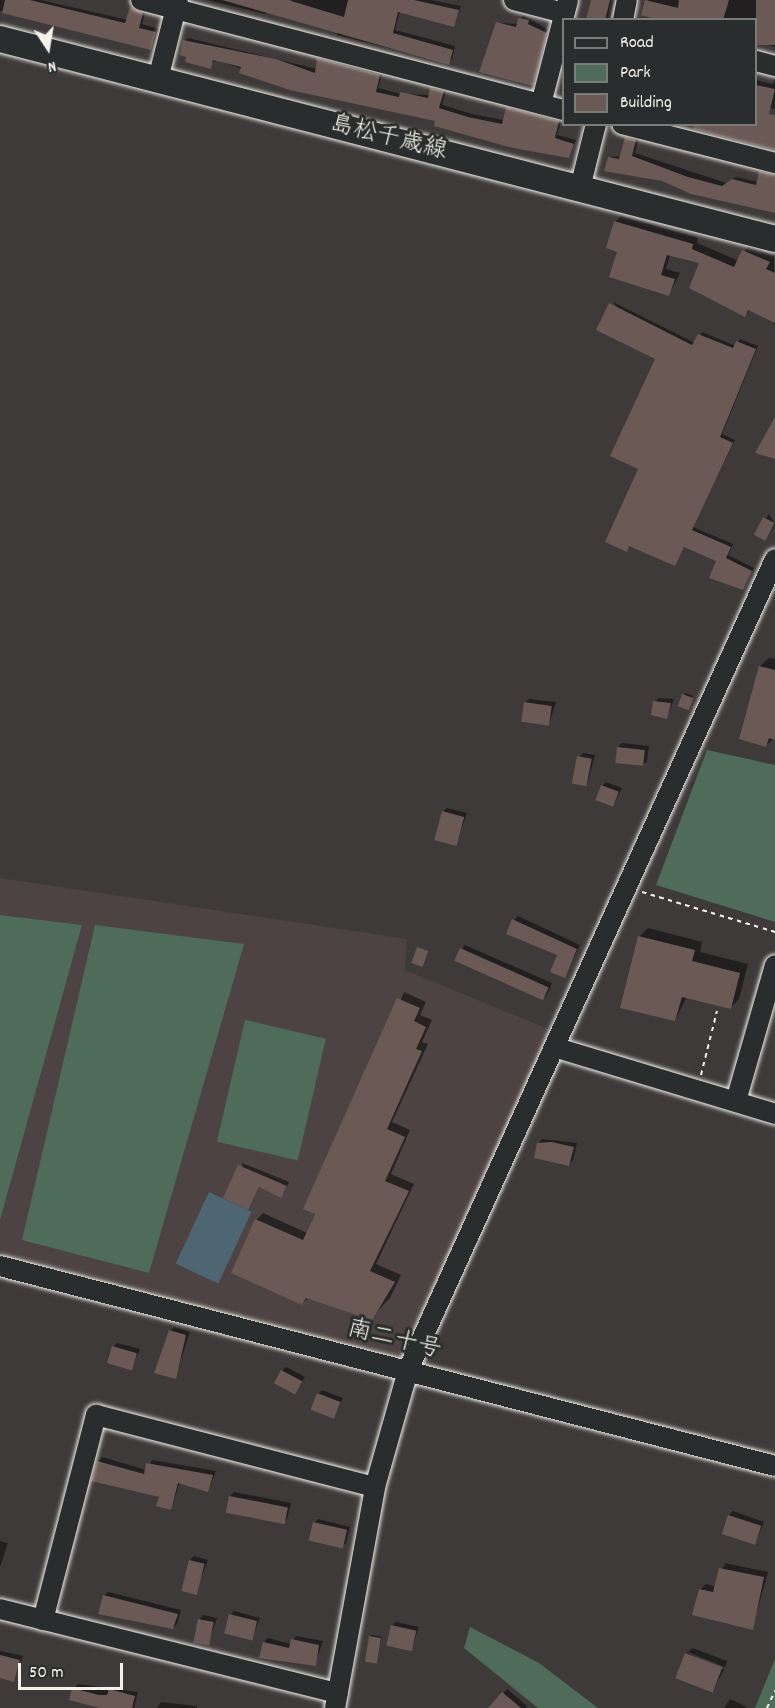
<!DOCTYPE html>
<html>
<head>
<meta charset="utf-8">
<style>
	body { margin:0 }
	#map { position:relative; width:775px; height:1708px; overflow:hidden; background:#3e3a3a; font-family:Dekko,"Klee One",sans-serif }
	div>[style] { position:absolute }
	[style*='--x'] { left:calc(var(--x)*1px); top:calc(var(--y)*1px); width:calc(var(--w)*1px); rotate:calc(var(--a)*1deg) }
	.built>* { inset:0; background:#4c4342 }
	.green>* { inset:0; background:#4f6b5a; transform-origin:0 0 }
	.water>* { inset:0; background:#4e6672; transform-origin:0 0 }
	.shadow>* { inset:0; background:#0007 }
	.building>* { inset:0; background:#6b5956; transform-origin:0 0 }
	.path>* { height:2px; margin-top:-1px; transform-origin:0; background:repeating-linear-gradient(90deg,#f4f1e8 0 4.5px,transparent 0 9px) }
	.roads { filter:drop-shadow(0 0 2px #f4f1e8) drop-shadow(0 0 2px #f4f1e8) }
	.minor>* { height:20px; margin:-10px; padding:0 10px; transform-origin:10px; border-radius:10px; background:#2a2d2e }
	.major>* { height:26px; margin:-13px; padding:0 13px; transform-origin:13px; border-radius:13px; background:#2a2d2e }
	span { translate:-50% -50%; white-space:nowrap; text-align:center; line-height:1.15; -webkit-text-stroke:6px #2a2d2e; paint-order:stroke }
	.street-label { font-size:24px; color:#f4f1e8 }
	.legend { position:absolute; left:562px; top:18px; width:195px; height:108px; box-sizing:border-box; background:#2a2d2e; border:2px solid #7b7b78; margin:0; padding:8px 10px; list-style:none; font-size:18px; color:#f4f1e8 }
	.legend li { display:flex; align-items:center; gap:12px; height:30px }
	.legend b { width:30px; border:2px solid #7b7b78 }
	.north { position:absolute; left:18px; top:18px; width:60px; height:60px; -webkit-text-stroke:4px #2a2d2e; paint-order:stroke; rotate:168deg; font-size:16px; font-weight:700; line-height:24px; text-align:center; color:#f4f1e8 }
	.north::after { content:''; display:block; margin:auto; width:21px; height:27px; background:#f4f1e8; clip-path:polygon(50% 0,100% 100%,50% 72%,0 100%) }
	.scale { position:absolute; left:18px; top:1663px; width:105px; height:27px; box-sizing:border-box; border:3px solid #f4f1e8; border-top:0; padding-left:8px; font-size:18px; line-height:21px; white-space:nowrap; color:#f4f1e8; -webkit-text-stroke:4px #2a2d2e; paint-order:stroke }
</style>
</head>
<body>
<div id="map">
	<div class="built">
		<div style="clip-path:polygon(0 878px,407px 939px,405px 970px,551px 1030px,404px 1357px,0 1252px)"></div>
	</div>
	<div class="green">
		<div style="clip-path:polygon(707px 750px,775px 765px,775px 922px,656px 885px)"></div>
		<div style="clip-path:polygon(0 915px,82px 925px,0 1220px)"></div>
		<div style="clip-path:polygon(95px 925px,244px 944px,149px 1273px,22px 1240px)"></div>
		<div style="left:245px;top:1020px;width:83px;height:125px;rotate:13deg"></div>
		<div style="clip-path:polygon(470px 1627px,539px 1663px,598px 1708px,538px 1708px,464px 1648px)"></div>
		<div style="clip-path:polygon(775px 1659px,775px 1708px,755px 1708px)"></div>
	</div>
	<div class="water">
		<div style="left:209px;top:1192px;width:47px;height:79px;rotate:25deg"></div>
	</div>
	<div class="shadow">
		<div style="clip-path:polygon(0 0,40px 0,128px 20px,137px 5px,146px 9px,142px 24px,159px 29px,151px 49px,0 11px)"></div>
		<div style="clip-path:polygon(207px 0,273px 0,266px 14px)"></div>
		<div style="clip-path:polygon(292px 0,431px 0,461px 6px,454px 25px,400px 11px,395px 30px,455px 46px,452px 59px,448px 63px,337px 35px,338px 30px,288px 17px)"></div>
		<div style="clip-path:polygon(594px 0,615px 0,610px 20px,588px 20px)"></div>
		<div style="clip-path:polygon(648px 0,775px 0,775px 47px,756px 42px,756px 20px,666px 20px,643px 13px)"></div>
		<div style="clip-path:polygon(523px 15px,547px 29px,533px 85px,498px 23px,518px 24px)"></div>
		<div style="clip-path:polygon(188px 38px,317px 69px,322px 55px,383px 71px,378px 88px,401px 94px,430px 95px,435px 85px,447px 88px,442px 105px,472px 114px,504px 120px,511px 105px,562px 118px,557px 135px,576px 140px,569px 157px,437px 120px,290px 88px,215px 59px,210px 67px,185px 41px)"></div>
		<div style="clip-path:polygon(775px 78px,775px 109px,756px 105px,756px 80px,773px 84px)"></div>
		<div style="clip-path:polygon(630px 134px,639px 137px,635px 153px,726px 183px,736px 177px,758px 182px,764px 169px,774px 171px,768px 190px,775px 192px,775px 210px,609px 157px,621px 156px)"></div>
		<div style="clip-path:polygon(621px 216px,698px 238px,697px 243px,739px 261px,749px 245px,774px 256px,775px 327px,773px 320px,750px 310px,745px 315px,701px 262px,670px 254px,666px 269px,680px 273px,669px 294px,619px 251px,615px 222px)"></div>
		<div style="clip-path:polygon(613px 302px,695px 343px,702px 332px,736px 346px,740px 339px,758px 346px,722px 434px,735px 440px,693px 527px,733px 544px,728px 555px,754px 568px,743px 588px,718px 560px,685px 545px,675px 564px,630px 545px,626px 550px,657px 359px)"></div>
		<div style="clip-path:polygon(769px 514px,775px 525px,766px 539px,756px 534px)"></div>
		<div style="clip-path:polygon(769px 658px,775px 659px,775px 738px,766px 745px,741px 738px,760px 666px)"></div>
		<div style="clip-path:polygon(685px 693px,693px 696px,689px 707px,679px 705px)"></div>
		<div style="clip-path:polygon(659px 698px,674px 699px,667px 717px,655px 702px)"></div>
		<div style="clip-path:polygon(529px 699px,556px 702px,549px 724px,525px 703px)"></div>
		<div style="clip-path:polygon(622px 743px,649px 746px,647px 761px,643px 765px,618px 747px)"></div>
		<div style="clip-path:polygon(583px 753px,595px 755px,587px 785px,579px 757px)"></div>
		<div style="clip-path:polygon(606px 782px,622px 788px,613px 806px,602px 786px)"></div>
		<div style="clip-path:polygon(447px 808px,467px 813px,456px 843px,443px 812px)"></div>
		<div style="clip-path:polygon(518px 916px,580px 945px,565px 976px,559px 954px,514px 920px)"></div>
		<div style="clip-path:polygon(648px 928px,702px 942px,700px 952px,748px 964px,739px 999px,731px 1007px,687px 997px,675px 1020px,639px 937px)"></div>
		<div style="clip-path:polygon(465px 945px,552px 983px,547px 995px,543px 999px,456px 959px)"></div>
		<div style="clip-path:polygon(404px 992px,426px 1002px,420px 1015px,432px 1020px,422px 1042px,428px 1044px,392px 1122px,410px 1130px,391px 1174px,414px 1184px,376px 1264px,401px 1275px,390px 1298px,371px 1318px,309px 1297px,302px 1304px,256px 1220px,263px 1213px,307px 1233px)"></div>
		<div style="clip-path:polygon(542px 1139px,577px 1143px,573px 1160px,569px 1164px,538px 1144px)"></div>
		<div style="clip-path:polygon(242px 1163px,289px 1182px,284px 1193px,260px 1186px,248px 1208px)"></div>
		<div style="clip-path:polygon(174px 1327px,190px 1332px,175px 1378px,170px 1331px)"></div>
		<div style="clip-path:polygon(117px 1343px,140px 1349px,132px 1368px,113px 1347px)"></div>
		<div style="clip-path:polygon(286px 1367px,305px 1377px,295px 1392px,282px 1371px)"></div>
		<div style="clip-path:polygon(322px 1390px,343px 1398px,333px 1417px,318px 1394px)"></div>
		<div style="clip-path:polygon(102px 1457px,146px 1470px,152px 1460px,216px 1471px,208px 1490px,180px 1482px,171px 1508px,160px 1495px,98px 1461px)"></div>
		<div style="clip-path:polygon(234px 1492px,291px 1503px,287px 1519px,283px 1523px,230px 1496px)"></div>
		<div style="clip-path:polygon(733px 1511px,764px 1522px,755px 1543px,729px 1515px)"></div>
		<div style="clip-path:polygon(318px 1519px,350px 1527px,346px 1543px,342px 1547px,314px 1523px)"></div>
		<div style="clip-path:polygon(0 1541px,8px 1543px,0 1567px)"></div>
		<div style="clip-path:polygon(194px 1556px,208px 1560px,195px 1594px,190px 1560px)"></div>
		<div style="clip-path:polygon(725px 1563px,768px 1572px,752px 1629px,700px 1590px,706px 1584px,716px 1587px)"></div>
		<div style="clip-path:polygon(108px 1592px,181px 1610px,177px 1624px,173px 1628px,104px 1596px)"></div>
		<div style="clip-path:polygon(234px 1611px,260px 1618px,252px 1638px,230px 1615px)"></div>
		<div style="clip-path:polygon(203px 1615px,217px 1618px,208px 1644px,200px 1619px)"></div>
		<div style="clip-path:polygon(396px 1622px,419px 1627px,411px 1650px,392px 1626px)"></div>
		<div style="clip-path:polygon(372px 1635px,382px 1637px,374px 1662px,370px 1636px)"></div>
		<div style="clip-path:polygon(296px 1636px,323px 1641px,315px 1664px,264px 1642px,268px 1638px,291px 1644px)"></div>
		<div style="clip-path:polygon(693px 1648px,727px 1661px,725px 1667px,688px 1652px)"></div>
		<div style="clip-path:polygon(0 1651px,23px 1656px,14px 1680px,0 1676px)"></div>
		<div style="clip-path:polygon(687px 1653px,724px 1670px,712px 1691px,677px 1677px)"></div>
		<div style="clip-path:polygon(77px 1684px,138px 1692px,134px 1708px,103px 1708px,71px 1699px)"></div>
		<div style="clip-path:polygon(507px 1689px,527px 1706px,526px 1708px,490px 1708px)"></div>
		<div style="clip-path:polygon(730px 1699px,747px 1707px,746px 1708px,724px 1708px)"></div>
		<div style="clip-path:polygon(161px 1702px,197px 1706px,197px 1708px,157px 1708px)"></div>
	</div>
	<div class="building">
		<div style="clip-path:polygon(5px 0,30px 0,125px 23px,130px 7px,143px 13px,139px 28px,156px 32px,151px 50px,2px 13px)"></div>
		<div style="clip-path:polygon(222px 0,288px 0,344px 17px,348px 0,414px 0,459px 10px,454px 27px,398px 12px,393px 33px,453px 50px,449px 65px)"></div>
		<div style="clip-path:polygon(591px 0,610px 0,605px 20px,586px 20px)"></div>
		<div style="clip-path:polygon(645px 0,678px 8px,679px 0,729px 0,723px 20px,659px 20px,641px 15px)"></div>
		<div style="left:756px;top:0;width:19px;height:45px"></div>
		<div style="clip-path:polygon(518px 18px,529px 20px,528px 24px,547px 33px,533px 86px,479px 72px,496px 22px,516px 27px)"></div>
		<div style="clip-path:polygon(183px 40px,276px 59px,315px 73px,317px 58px,380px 75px,376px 92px,399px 97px,400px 92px,428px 98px,430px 88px,444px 91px,439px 108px,468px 117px,502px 124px,506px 107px,559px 121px,555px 138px,574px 144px,569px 158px,513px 148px,434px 126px,435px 121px,290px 90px,239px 73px,241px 67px,213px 60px,211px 69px,185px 62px,186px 57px,180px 55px)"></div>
		<div style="clip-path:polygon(756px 85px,775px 89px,769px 114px,775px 115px,775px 150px,693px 129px,694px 124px,756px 124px)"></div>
		<div style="clip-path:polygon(625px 137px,636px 140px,632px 156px,688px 177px,722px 186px,732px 179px,756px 185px,759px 171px,775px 175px,775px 213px,691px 194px,662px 181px,604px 171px,608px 157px,619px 159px)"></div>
		<div style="clip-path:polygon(614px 221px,693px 244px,692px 249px,734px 267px,742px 250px,770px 262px,766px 269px,775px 273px,775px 323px,748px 310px,745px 317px,689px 288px,699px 263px,667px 255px,661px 275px,675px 279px,669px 296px,609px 277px,617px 252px,606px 248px)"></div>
		<div style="clip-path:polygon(609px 303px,692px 345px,698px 334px,733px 348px,736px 341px,756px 349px,720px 437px,733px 443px,692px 530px,731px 547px,726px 558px,752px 571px,743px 590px,709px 578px,716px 561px,684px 547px,675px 566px,629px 546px,627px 552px,605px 542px,638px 469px,610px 456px,655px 359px,596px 330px)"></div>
		<div style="clip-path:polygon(775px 417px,775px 459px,755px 453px)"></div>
		<div style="left:763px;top:517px;width:13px;height:20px;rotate:27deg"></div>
		<div style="clip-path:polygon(759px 666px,775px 670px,775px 740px,769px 738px,766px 747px,739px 739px)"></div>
		<div style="left:682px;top:694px;width:12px;height:13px;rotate:20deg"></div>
		<div style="clip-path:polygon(653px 701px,671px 703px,667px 719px,651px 715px)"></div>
		<div style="left:524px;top:702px;width:28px;height:20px;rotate:8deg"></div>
		<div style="left:617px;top:747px;width:28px;height:16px;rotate:6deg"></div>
		<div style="left:577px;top:756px;width:15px;height:28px;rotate:11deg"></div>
		<div style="left:601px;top:785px;width:19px;height:16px;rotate:21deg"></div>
		<div style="left:442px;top:811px;width:23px;height:30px;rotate:15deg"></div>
		<div style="clip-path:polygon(512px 919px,577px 949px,565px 978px,550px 972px,557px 955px,506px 934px)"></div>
		<div style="clip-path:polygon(638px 936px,695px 950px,692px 961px,740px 973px,731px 1009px,682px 997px,675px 1021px,620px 1008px)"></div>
		<div style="left:417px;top:947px;width:12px;height:17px;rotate:20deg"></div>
		<div style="left:460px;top:948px;width:97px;height:14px;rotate:24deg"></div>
		<div style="clip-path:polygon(397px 998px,420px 1008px,414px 1021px,426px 1027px,416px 1049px,422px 1051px,387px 1129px,405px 1137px,385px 1181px,409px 1191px,370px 1271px,395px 1282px,372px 1320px,306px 1298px,302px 1305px,231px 1273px,255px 1219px,303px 1240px,315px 1214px,303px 1209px)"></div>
		<div style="clip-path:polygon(552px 1142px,574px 1147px,569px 1166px,534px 1158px,537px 1143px)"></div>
		<div style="clip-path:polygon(238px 1165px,287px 1186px,281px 1198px,259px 1187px,248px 1210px,223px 1198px)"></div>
		<div style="clip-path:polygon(169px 1330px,186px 1335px,176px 1379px,154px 1373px)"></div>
		<div style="left:112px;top:1346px;width:26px;height:18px;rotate:16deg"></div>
		<div style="left:281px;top:1370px;width:24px;height:15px;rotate:28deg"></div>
		<div style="left:317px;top:1393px;width:25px;height:18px;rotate:21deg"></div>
		<div style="clip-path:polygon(97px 1461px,144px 1474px,146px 1463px,213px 1475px,208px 1492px,178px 1483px,171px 1510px,156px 1506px,159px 1497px,91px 1481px)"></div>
		<div style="left:229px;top:1496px;width:60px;height:17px;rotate:11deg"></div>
		<div style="left:728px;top:1515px;width:35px;height:20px;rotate:18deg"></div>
		<div style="left:313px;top:1522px;width:35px;height:19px;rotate:13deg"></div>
		<div style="left:189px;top:1560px;width:16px;height:32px;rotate:14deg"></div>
		<div style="clip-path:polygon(719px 1568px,764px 1577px,753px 1630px,692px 1615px,699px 1589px,713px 1592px)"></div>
		<div style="clip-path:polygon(103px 1595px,178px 1614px,173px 1629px,98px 1614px)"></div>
		<div style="left:229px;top:1614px;width:29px;height:20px;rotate:14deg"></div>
		<div style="left:198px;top:1619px;width:16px;height:24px;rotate:11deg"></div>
		<div style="left:391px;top:1625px;width:26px;height:21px;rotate:13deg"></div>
		<div style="left:369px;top:1636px;width:12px;height:26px;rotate:9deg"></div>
		<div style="clip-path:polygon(291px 1639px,319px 1645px,316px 1666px,259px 1658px,263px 1642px,289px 1648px)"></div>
		<div style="left:685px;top:1653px;width:40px;height:27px;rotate:21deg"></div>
		<div style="clip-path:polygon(0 1655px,20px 1660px,14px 1682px,0 1678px)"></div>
		<div style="clip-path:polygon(72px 1688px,99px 1695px,107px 1695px,109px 1689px,135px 1696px,132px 1708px,100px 1708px,69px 1700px)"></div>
		<div style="clip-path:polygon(502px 1692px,521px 1708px,488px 1708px)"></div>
	</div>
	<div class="path">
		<div style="--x:642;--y:892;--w:139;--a:16.7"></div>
		<div style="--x:701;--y:1075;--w:66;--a:-76"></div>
		<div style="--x:767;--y:1708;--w:19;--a:-65"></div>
	</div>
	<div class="roads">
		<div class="minor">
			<div style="--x:141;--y:0;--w:437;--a:14.6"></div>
			<div style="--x:514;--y:0;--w:52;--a:14.6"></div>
			<div style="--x:623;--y:20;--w:20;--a:-79"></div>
			<div style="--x:756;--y:61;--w:20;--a:15"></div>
			<div style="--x:158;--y:79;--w:81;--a:-75.8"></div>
			<div style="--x:541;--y:104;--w:107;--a:-75.4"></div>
			<div style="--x:622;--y:124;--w:158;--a:14.3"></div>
			<div style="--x:580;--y:188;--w:66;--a:-76"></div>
			<div style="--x:557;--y:1048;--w:228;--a:16.8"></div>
			<div style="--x:736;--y:1101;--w:141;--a:-74"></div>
			<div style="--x:0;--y:1266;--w:800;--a:14.47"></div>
			<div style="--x:0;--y:1609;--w:348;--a:14"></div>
			<div style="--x:43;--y:1620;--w:212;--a:-75.5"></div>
			<div style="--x:96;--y:1415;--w:288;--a:14.5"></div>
			<div style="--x:335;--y:1708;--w:225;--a:-79.7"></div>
			<div style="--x:375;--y:1487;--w:122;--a:-74.2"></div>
			<div style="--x:408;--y:1370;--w:890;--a:-65.65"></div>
		</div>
		<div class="major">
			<div style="--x:0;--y:39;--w:800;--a:14.47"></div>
		</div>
	</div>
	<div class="street-label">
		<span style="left:388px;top:139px;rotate:14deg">島松千歳線</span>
		<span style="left:394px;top:1341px;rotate:14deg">南二十号</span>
	</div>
	<ul class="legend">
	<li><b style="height:8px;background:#2a2d2e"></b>Road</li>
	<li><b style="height:16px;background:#4f6b5a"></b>Park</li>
	<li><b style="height:16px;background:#6b5956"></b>Building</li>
	</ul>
	<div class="north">N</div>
	<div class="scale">50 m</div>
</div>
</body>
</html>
